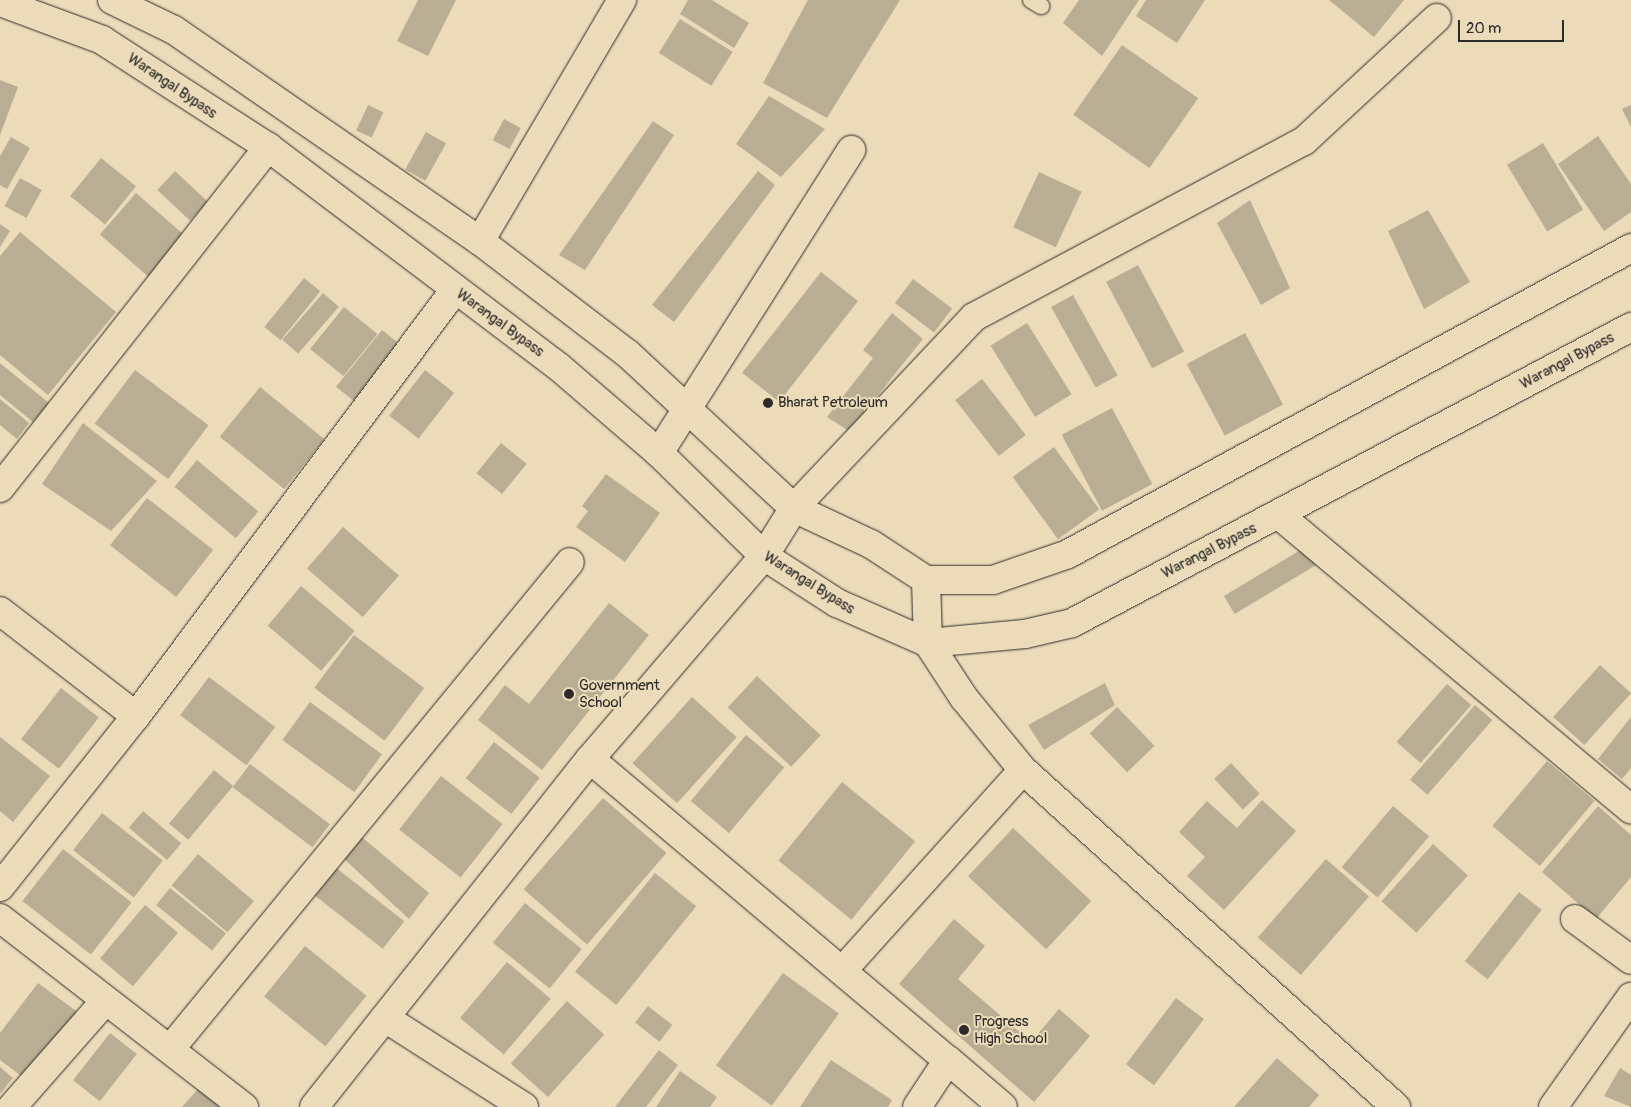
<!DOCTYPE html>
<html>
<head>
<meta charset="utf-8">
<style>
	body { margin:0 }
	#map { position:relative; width:1631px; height:1107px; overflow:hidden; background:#ecdbb8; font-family:Pangolin,sans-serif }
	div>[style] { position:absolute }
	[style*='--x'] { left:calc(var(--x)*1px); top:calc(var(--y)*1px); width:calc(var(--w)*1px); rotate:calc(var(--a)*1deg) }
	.building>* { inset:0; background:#b9ad93; transform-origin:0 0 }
	.roads { filter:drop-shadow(0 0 1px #2b2b2b) drop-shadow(0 0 1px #2b2b2b) }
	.lane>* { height:16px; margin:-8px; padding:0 8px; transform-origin:8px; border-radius:8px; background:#ecdbb8 }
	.street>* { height:28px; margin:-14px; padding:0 14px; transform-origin:14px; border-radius:14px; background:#ecdbb8 }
	.secondary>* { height:28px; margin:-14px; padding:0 14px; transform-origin:14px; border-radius:14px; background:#ecdbb8 }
	.dots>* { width:14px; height:14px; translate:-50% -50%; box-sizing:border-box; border:2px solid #ecdbb8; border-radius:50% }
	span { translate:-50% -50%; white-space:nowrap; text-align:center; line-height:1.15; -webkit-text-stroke:4px #ecdbb8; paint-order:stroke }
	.street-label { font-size:15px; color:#2b2b2b }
	.poi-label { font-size:15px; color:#2b2b2b }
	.left { translate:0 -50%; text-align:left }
	.scale { position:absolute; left:1458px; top:20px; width:106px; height:22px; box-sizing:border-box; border:2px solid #2b2b2b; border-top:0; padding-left:6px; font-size:15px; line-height:18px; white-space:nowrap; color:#2b2b2b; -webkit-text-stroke:4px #ecdbb8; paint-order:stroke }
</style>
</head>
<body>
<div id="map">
	<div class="building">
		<div style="clip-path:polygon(418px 0,456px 0,428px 56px,397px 41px)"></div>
		<div style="clip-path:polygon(688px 0,712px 0,749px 23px,734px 48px,680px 14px)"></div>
		<div style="clip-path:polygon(808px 0,900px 0,827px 118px,763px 83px)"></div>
		<div style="clip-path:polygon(1079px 0,1139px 0,1102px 56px,1063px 23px)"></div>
		<div style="clip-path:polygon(1146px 0,1205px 0,1177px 43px,1136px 16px)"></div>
		<div style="clip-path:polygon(1329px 0,1404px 0,1374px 37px)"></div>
		<div style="left:680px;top:19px;width:62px;height:40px;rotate:32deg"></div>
		<div style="left:1122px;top:45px;width:93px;height:85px;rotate:35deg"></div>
		<div style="clip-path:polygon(0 80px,18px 87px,0 135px)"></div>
		<div style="clip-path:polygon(769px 96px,825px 129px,781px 177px,736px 144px)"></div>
		<div style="left:368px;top:105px;width:17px;height:28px;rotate:25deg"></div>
		<div style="clip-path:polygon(1631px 105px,1631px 127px,1622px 109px)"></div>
		<div style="left:504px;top:119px;width:19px;height:24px;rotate:28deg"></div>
		<div style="clip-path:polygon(653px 121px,674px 135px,585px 270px,559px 255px)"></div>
		<div style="left:426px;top:132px;width:23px;height:43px;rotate:29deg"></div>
		<div style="clip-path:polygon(1598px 136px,1631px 184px,1631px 212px,1604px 231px,1558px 164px)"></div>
		<div style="clip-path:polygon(11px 137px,30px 148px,7px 189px,0 185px,0 156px)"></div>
		<div style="left:1543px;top:143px;width:78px;height:42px;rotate:59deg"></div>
		<div style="left:101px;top:158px;width:45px;height:49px;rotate:39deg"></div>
		<div style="left:175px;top:171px;width:45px;height:26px;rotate:43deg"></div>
		<div style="clip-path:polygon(758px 171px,775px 185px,674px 322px,652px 305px)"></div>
		<div style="left:1039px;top:172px;width:47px;height:61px;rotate:25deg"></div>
		<div style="left:20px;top:178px;width:25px;height:32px;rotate:29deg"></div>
		<div style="left:136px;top:193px;width:65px;height:55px;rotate:41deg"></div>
		<div style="clip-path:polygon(1250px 200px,1290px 288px,1261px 305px,1217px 223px)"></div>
		<div style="clip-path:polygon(1428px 210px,1470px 282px,1424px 309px,1388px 231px)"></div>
		<div style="clip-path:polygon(0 224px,10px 231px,0 247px)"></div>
		<div style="clip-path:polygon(20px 232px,116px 312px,48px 395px,0 355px,0 256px)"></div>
		<div style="left:1138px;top:265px;width:98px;height:36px;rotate:62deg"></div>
		<div style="left:821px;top:272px;width:47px;height:128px;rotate:38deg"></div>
		<div style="left:304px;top:278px;width:21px;height:63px;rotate:39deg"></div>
		<div style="left:913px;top:279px;width:49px;height:30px;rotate:37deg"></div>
		<div style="left:323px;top:293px;width:21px;height:62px;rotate:41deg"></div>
		<div style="left:1073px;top:295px;width:92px;height:25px;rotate:61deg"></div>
		<div style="left:344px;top:307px;width:43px;height:54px;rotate:39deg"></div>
		<div style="clip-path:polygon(892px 313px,923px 339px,849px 431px,827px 417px,873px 358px,863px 350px)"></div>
		<div style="left:1027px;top:323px;width:84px;height:43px;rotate:58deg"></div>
		<div style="left:382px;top:330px;width:26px;height:73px;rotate:39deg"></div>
		<div style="left:1245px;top:333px;width:81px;height:66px;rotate:62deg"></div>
		<div style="clip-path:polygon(0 363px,49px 403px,33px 422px,0 395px)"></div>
		<div style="left:135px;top:370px;width:92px;height:67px;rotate:37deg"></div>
		<div style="left:425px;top:370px;width:37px;height:58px;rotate:38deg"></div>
		<div style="left:982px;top:379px;width:71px;height:34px;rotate:52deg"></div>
		<div style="left:260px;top:387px;width:83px;height:64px;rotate:39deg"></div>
		<div style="clip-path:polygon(0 399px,29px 423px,17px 439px,0 425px)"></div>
		<div style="left:1112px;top:408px;width:86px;height:57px;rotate:62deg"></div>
		<div style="clip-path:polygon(83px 423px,157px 481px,111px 531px,42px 484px)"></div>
		<div style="left:501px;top:443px;width:33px;height:39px;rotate:39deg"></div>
		<div style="left:1054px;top:447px;width:77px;height:51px;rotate:54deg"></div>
		<div style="left:197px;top:460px;width:80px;height:35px;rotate:40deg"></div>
		<div style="clip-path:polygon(606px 474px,660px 513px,625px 562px,576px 527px,588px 511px,582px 506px)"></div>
		<div style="left:147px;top:498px;width:84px;height:60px;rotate:38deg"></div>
		<div style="left:343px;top:527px;width:74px;height:55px;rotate:41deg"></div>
		<div style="left:1307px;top:546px;width:21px;height:97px;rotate:59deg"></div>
		<div style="left:301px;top:586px;width:70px;height:52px;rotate:40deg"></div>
		<div style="clip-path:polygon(609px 603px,649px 635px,542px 770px,478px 720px,505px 685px,529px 704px)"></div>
		<div style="left:354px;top:635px;width:88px;height:66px;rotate:37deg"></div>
		<div style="left:1600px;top:665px;width:42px;height:70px;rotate:42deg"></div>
		<div style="left:757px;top:676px;width:87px;height:43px;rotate:43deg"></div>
		<div style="left:209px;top:677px;width:83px;height:48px;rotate:37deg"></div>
		<div style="clip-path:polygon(1105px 683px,1115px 705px,1044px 750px,1028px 725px)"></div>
		<div style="left:1447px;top:684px;width:32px;height:77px;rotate:41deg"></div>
		<div style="left:61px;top:688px;width:48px;height:65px;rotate:38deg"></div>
		<div style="left:692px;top:697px;width:60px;height:89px;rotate:42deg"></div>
		<div style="left:310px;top:702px;width:89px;height:47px;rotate:36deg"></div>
		<div style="left:1475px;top:705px;width:23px;height:99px;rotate:41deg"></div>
		<div style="left:1117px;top:707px;width:54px;height:38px;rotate:46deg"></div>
		<div style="clip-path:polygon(1631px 717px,1631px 768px,1622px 779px,1598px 759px)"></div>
		<div style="left:746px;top:735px;width:50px;height:86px;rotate:40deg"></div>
		<div style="clip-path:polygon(0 737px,50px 776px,13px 822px,0 811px)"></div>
		<div style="left:494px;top:742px;width:58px;height:46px;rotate:38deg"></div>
		<div style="left:1547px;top:761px;width:62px;height:85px;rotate:40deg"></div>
		<div style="left:1231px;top:763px;width:42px;height:23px;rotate:47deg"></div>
		<div style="left:250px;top:764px;width:100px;height:29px;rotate:37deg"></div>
		<div style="left:214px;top:770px;width:25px;height:70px;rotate:40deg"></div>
		<div style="left:441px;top:776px;width:78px;height:68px;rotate:38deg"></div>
		<div style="left:842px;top:782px;width:94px;height:101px;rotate:39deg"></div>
		<div style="left:603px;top:798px;width:84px;height:121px;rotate:41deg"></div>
		<div style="clip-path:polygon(1262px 800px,1296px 831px,1224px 910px,1187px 876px,1205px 857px,1179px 832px,1207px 801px,1237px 828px)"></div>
		<div style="left:1393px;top:806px;width:47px;height:80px;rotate:40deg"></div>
		<div style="clip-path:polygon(1598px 806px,1631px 835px,1631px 877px,1596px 919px,1542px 872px)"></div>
		<div style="left:143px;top:811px;width:50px;height:22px;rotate:40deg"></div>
		<div style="left:102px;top:813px;width:77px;height:47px;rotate:38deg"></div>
		<div style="left:1013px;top:828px;width:107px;height:66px;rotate:43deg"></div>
		<div style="clip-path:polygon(358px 834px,429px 893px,409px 919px,342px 857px)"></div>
		<div style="left:1433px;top:844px;width:47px;height:77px;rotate:42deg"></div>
		<div style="left:63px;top:849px;width:87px;height:66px;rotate:38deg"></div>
		<div style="left:198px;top:854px;width:73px;height:41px;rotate:40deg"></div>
		<div style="left:1326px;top:859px;width:57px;height:104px;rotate:41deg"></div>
		<div style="left:335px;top:867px;width:88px;height:35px;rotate:38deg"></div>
		<div style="left:655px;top:873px;width:53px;height:127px;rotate:39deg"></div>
		<div style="left:170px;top:888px;width:72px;height:22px;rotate:39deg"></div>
		<div style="left:1519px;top:892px;width:29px;height:88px;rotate:38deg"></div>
		<div style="left:525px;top:903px;width:73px;height:51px;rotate:39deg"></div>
		<div style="left:145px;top:905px;width:43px;height:70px;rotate:40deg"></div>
		<div style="clip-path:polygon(954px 919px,985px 946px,958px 979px,1031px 1042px,1059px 1009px,1090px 1036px,1034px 1102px,899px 984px)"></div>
		<div style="left:305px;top:946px;width:79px;height:65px;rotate:39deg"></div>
		<div style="left:507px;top:962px;width:57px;height:73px;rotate:40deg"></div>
		<div style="left:783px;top:973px;width:69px;height:114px;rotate:36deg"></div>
		<div style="clip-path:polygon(38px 983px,79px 1013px,28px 1081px,0 1060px,0 1033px)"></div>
		<div style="left:1176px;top:998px;width:35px;height:83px;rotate:37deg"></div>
		<div style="left:567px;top:1001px;width:50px;height:84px;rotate:42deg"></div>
		<div style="left:648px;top:1006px;width:31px;height:21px;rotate:38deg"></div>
		<div style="left:110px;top:1033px;width:34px;height:60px;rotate:38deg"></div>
		<div style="clip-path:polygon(659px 1050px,678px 1065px,646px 1107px,615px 1107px)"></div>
		<div style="clip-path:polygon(1277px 1058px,1319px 1095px,1309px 1107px,1234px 1107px)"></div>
		<div style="clip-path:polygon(831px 1060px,892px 1100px,888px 1107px,800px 1107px)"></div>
		<div style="clip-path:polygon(0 1067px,13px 1078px,0 1094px)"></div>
		<div style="clip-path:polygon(1620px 1068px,1631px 1075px,1631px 1107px,1604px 1096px)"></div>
		<div style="clip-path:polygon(680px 1071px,717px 1097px,710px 1107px,656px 1107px)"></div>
		<div style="clip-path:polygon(198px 1089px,220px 1107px,182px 1107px)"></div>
	</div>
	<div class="roads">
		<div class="lane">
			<div style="--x:1031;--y:0;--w:12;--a:31"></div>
		</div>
		<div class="street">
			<div style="--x:480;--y:241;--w:280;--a:-59.5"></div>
			<div style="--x:659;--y:453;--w:359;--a:-57.6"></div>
			<div style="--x:0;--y:488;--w:434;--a:-51.8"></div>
			<div style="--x:1279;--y:515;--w:459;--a:39.9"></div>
			<div style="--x:926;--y:580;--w:63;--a:88.2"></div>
			<div style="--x:928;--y:643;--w:66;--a:56.8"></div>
			<div style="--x:964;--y:698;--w:93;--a:50.7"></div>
			<div style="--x:1023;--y:770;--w:503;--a:42.1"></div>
			<div style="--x:0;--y:611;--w:172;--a:37.7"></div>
			<div style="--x:590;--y:759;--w:468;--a:40.1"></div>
			<div style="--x:948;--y:1060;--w:56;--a:123.4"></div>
			<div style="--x:0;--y:887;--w:218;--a:-51.5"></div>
			<div style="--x:136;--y:716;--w:531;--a:-53.19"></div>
			<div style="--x:0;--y:918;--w:309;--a:37.8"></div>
			<div style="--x:1575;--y:919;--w:69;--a:36.2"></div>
			<div style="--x:842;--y:971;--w:270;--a:-48"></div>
			<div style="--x:385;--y:1018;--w:165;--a:32.6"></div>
			<div style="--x:172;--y:1047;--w:627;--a:-50.63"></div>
			<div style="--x:948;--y:1060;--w:72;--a:40.5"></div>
			<div style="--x:12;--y:1107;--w:141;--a:-48.7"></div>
			<div style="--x:314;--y:1107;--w:444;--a:-51.6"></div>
			<div style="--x:590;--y:759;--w:267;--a:-49.4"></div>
			<div style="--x:764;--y:556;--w:57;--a:-58"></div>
			<div style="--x:794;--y:508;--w:262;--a:-46.7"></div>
			<div style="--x:974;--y:317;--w:374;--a:-28.1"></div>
			<div style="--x:1304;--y:141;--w:181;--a:-42.8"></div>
			<div style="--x:1553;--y:1107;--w:135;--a:-54.7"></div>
		</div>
		<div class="secondary">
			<div style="--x:112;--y:0;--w:69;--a:25.8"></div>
			<div style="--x:174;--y:30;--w:372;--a:34.6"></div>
			<div style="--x:480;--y:241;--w:186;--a:37.4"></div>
			<div style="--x:628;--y:354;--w:226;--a:42.9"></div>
			<div style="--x:794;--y:508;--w:85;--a:25.1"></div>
			<div style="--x:871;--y:544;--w:66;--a:33.2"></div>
			<div style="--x:926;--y:580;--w:67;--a:0"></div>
			<div style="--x:993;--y:580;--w:79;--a:-19.1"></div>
			<div style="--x:1068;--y:554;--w:641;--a:-28.52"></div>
			<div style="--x:0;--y:2;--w:109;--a:20.4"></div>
			<div style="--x:102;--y:40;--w:197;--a:32.8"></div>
			<div style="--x:268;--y:147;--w:365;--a:37.1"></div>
			<div style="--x:559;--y:367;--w:132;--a:40.7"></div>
			<div style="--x:659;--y:453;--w:147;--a:44.4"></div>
			<div style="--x:764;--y:556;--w:87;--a:32.8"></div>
			<div style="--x:837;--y:603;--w:99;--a:23.7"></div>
			<div style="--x:928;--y:643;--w:97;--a:-5.3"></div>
			<div style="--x:1025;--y:634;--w:48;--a:-13.2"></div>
			<div style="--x:1072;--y:623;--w:633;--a:-27.9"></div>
		</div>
	</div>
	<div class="dots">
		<div style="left:768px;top:403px;background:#2b2b2b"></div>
		<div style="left:569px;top:694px;background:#2b2b2b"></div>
		<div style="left:964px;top:1030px;background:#2b2b2b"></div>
	</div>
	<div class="street-label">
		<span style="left:172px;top:86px;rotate:34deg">Warangal Bypass</span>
		<span style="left:500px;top:323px;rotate:36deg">Warangal Bypass</span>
		<span style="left:1567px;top:361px;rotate:-28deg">Warangal Bypass</span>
		<span style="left:1209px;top:551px;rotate:-27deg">Warangal Bypass</span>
		<span style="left:809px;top:583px;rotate:32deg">Warangal Bypass</span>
	</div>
	<div class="poi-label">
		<span class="left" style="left:778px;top:403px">Bharat Petroleum</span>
		<span class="left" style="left:579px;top:694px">Government<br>School</span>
		<span class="left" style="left:974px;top:1030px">Progress<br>High School</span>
	</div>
	<div class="scale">20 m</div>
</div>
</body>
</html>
